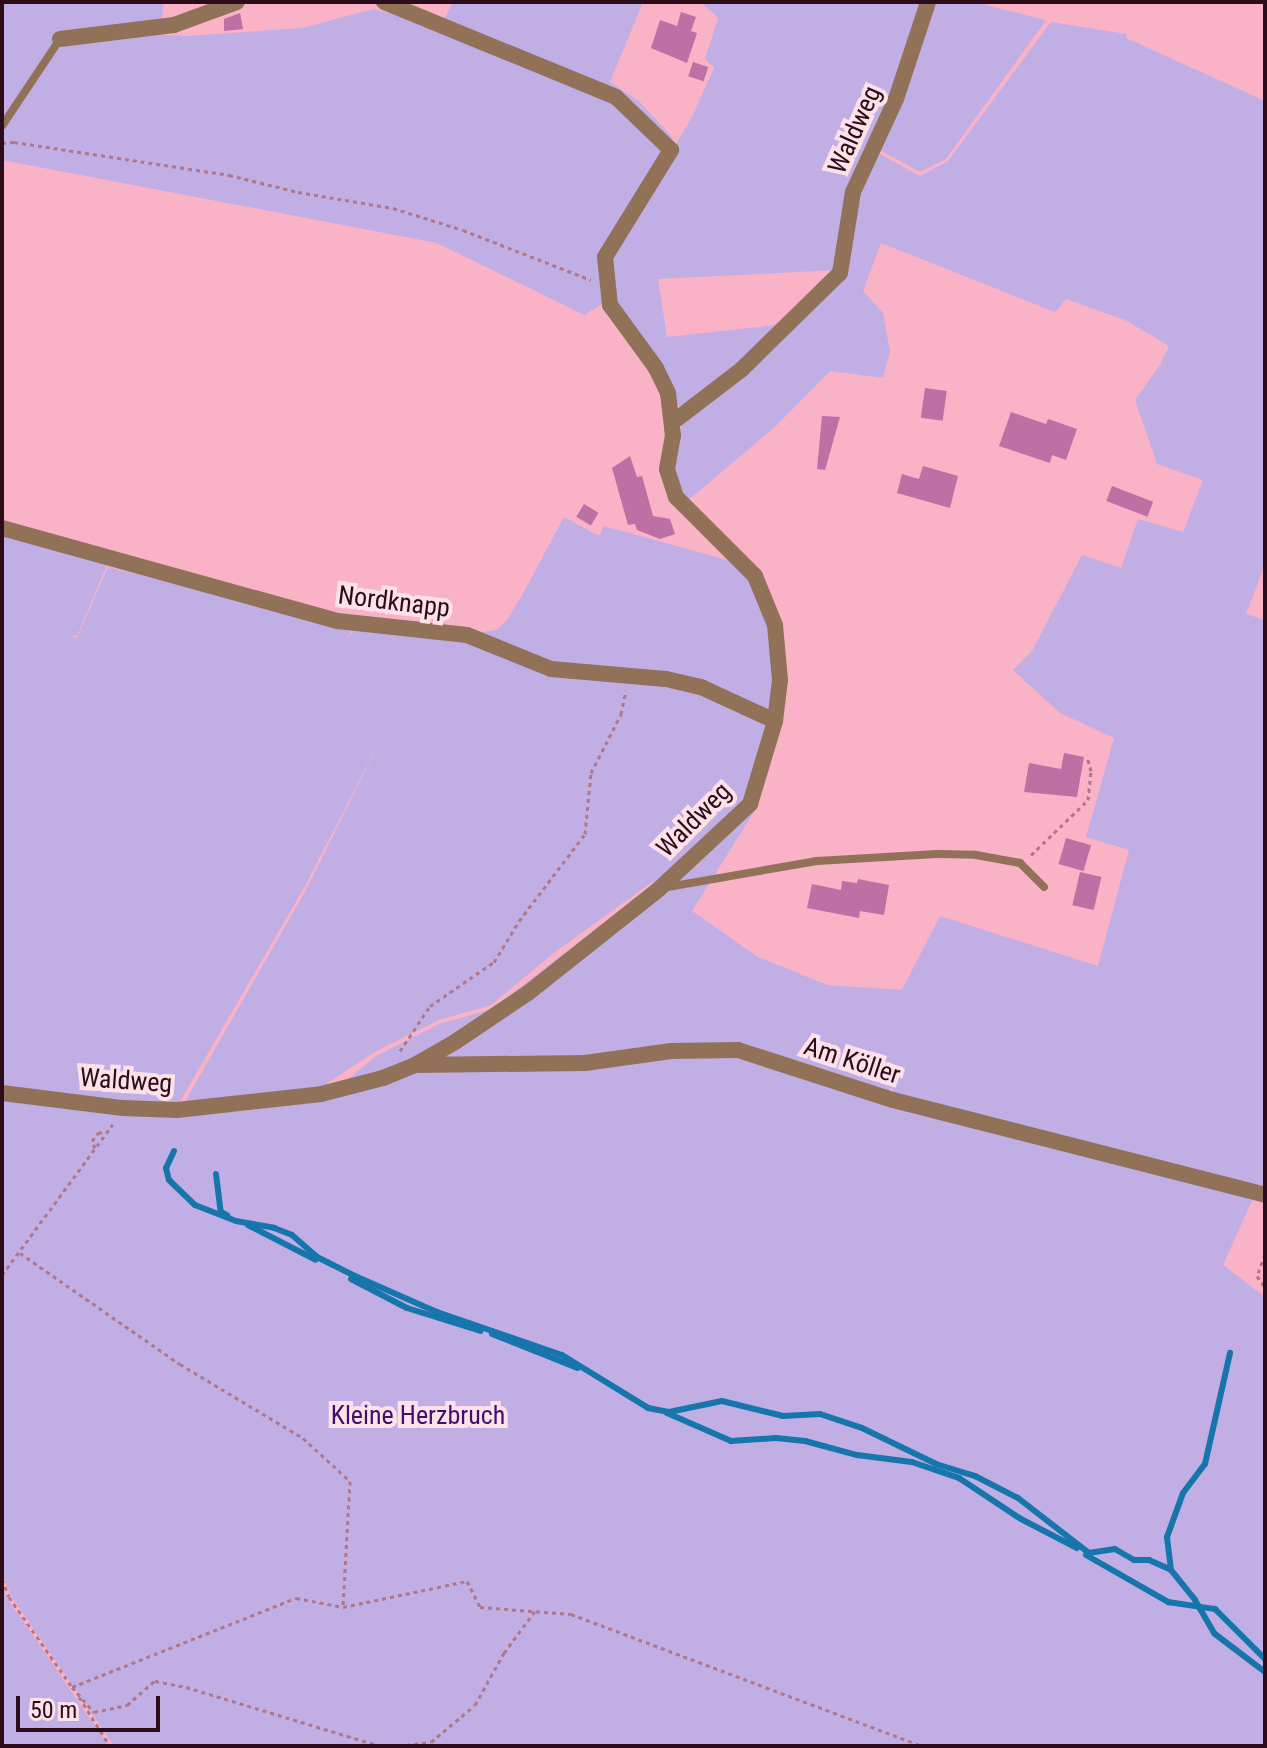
<!DOCTYPE html>
<html>
<head>
<meta charset="utf-8">
<style>
	body { margin:0 }
	#map { position:relative; width:1267px; height:1748px; overflow:hidden; background:#f9b2c6; font-family:"Roboto Condensed",sans-serif }
	div>[style] { position:absolute }
	[style*='--x'] { left:calc(var(--x)*1px); top:calc(var(--y)*1px); width:calc(var(--w)*1px); rotate:calc(var(--a)*1deg) }
	.green>* { inset:0; background:#c1aee5 }
	.stream>* { height:6px; margin:-3px; padding:0 3px; transform-origin:3px; border-radius:3px; background:#1676ac }
	.building>* { inset:0; background:#bd70a4; transform-origin:0 0 }
	.path>* { height:3px; margin-top:-1.5px; transform-origin:0; background:repeating-linear-gradient(90deg,#b07788 0 4px,transparent 0 8px) }
	.lane>* { height:8px; margin:-4px; padding:0 4px; transform-origin:4px; border-radius:4px; background:#917259 }
	.street>* { height:16px; margin:-8px; padding:0 8px; transform-origin:8px; border-radius:8px; background:#917259 }
	span { translate:-50% -50%; white-space:nowrap; text-align:center; line-height:1.15; -webkit-text-stroke:8px #fde1e8; paint-order:stroke }
	.street-label { font-size:26px; color:#2c0c18 }
	.park-label { font-size:26px; color:#3f0f6e }
	.frame { position:absolute; inset:0; border:4px solid #2c0c18; pointer-events:none }
	.scale { position:absolute; left:16px; top:1696px; width:144px; height:36px; box-sizing:border-box; border:4px solid #2c0c18; border-top:0; padding-left:10px; font-size:24px; line-height:28px; white-space:nowrap; color:#2c0c18; -webkit-text-stroke:6px #fde1e8; paint-order:stroke }
</style>
</head>
<body>
<div id="map">
	<div class="green">
		<div style="clip-path:polygon(2px 2px,164px 2px,161px 23px,58px 36px,2px 120px)"></div>
		<div style="clip-path:polygon(453px 2px,643px 2px,610px 82px,639px 101px,673px 138px,602px 256px,605px 302px,584px 315px,437px 243px,2px 160px,2px 131px,60px 45px,127px 33px,188px 36px,302px 28px,374px 9px,440px 27px)"></div>
		<div style="clip-path:polygon(701px 2px,925px 2px,903px 67px,867px 150px,838px 270px,658px 279px,667px 337px,786px 324px,680px 410px,671px 385px,615px 303px,609px 258px,692px 117px,714px 68px,705px 59px,718px 18px)"></div>
		<div style="clip-path:polygon(933px 2px,985px 2px,985px 5px,1046px 20px,946px 159px,920px 172px,878px 149px)"></div>
		<div style="clip-path:polygon(1051px 22px,1127px 34px,1126px 38px,1265px 101px,1265px 564px,1246px 614px,1265px 620px,1265px 1190px,892px 1095px,893px 1071px,889px 1103px,1255px 1194px,1223px 1265px,1265px 1297px,1265px 1746px,114px 1746px,11px 1596px,2px 1573px,2px 1097px,176px 1115px,244px 1111px,322px 1100px,376px 1056px,439px 1024px,492px 1009px,655px 883px,652px 882px,555px 952px,491px 1005px,439px 1020px,376px 1051px,320px 1088px,183px 1105px,307px 888px,382px 737px,305px 886px,178px 1105px,2px 1091px,2px 534px,107px 565px,77px 636px,69px 635px,77px 638px,108px 567px,353px 627px,346px 641px,355px 628px,485px 632px,496px 630px,507px 620px,525px 590px,564px 517px,599px 536px,604px 526px,734px 562px,749px 579px,771px 626px,776px 682px,757px 807px,692px 911px,758px 957px,827px 985px,902px 990px,940px 916px,1098px 966px,1129px 850px,1086px 837px,1114px 738px,1060px 713px,1013px 670px,1032px 651px,1082px 555px,1121px 568px,1138px 519px,1183px 532px,1203px 480px,1157px 464px,1135px 400px,1160px 365px,1169px 346px,1127px 321px,1066px 299px,1055px 312px,881px 243px,863px 291px,883px 313px,890px 352px,883px 378px,830px 371px,777px 425px,685px 503px,674px 482px,674px 443px,687px 415px,845px 275px,859px 195px,876px 152px,920px 176px,948px 161px)"></div>
		<div style="clip-path:polygon(2px 1584px,7px 1598px,109px 1746px,2px 1746px)"></div>
	</div>
	<div class="stream">
		<div style="--x:174;--y:1151;--w:19;--a:115"></div>
		<div style="--x:166;--y:1168;--w:12;--a:76"></div>
		<div style="--x:169;--y:1180;--w:36;--a:44"></div>
		<div style="--x:195;--y:1205;--w:44;--a:21.3"></div>
		<div style="--x:236;--y:1221;--w:39;--a:10"></div>
		<div style="--x:274;--y:1228;--w:19;--a:21"></div>
		<div style="--x:292;--y:1235;--w:33;--a:41"></div>
		<div style="--x:317;--y:1257;--w:42;--a:26.6"></div>
		<div style="--x:355;--y:1276;--w:90;--a:23.7"></div>
		<div style="--x:437;--y:1312;--w:132;--a:19"></div>
		<div style="--x:562;--y:1355;--w:101;--a:31.6"></div>
		<div style="--x:648;--y:1408;--w:21;--a:11"></div>
		<div style="--x:669;--y:1412;--w:54;--a:-11.7"></div>
		<div style="--x:722;--y:1401;--w:63;--a:13.8"></div>
		<div style="--x:783;--y:1416;--w:37;--a:-3"></div>
		<div style="--x:820;--y:1414;--w:44;--a:18.4"></div>
		<div style="--x:862;--y:1428;--w:82;--a:25.9"></div>
		<div style="--x:936;--y:1464;--w:41;--a:17.1"></div>
		<div style="--x:975;--y:1476;--w:48;--a:27.1"></div>
		<div style="--x:1018;--y:1498;--w:90;--a:37.8"></div>
		<div style="--x:1089;--y:1553;--w:26;--a:-9"></div>
		<div style="--x:1115;--y:1549;--w:22;--a:30"></div>
		<div style="--x:1134;--y:1560;--w:15;--a:0"></div>
		<div style="--x:1149;--y:1560;--w:24;--a:24"></div>
		<div style="--x:1171;--y:1570;--w:38;--a:51"></div>
		<div style="--x:1195;--y:1600;--w:39;--a:60"></div>
		<div style="--x:1215;--y:1634;--w:63;--a:37.2"></div>
		<div style="--x:216;--y:1174;--w:38;--a:83"></div>
		<div style="--x:221;--y:1212;--w:7;--a:27"></div>
		<div style="--x:248;--y:1225;--w:76;--a:27.2"></div>
		<div style="--x:351;--y:1279;--w:63;--a:27.4"></div>
		<div style="--x:407;--y:1308;--w:77;--a:17.3"></div>
		<div style="--x:492;--y:1334;--w:92;--a:21.6"></div>
		<div style="--x:667;--y:1413;--w:70;--a:23.6"></div>
		<div style="--x:731;--y:1441;--w:45;--a:-3.8"></div>
		<div style="--x:776;--y:1438;--w:29;--a:6"></div>
		<div style="--x:805;--y:1441;--w:54;--a:15.1"></div>
		<div style="--x:857;--y:1455;--w:55;--a:7.3"></div>
		<div style="--x:912;--y:1462;--w:50;--a:18.8"></div>
		<div style="--x:959;--y:1478;--w:74;--a:33.5"></div>
		<div style="--x:1021;--y:1519;--w:63;--a:27.4"></div>
		<div style="--x:1086;--y:1555;--w:95;--a:29.8"></div>
		<div style="--x:1168;--y:1602;--w:48;--a:8.5"></div>
		<div style="--x:1215;--y:1609;--w:71;--a:45"></div>
		<div style="--x:1171;--y:1570;--w:33;--a:-97"></div>
		<div style="--x:1167;--y:1537;--w:47;--a:-70"></div>
		<div style="--x:1183;--y:1493;--w:36;--a:-53"></div>
		<div style="--x:1205;--y:1464;--w:114;--a:-77.3"></div>
	</div>
	<div class="building">
		<div style="clip-path:polygon(681px 12px,696px 17px,691px 31px,697px 33px,687px 63px,651px 48px,660px 20px,677px 26px)"></div>
		<div style="clip-path:polygon(240px 13px,243px 29px,224px 31px,224px 19px)"></div>
		<div style="left:693px;top:62px;width:16px;height:15px;rotate:18deg"></div>
		<div style="left:925px;top:388px;width:22px;height:30px;rotate:8deg"></div>
		<div style="clip-path:polygon(1011px 412px,1046px 424px,1048px 419px,1077px 429px,1066px 460px,1052px 455px,1050px 463px,999px 446px)"></div>
		<div style="clip-path:polygon(822px 416px,840px 417px,825px 470px,817px 469px)"></div>
		<div style="clip-path:polygon(630px 456px,637px 477px,642px 476px,653px 516px,670px 519px,675px 534px,660px 539px,637px 530px,635px 524px,628px 525px,612px 468px)"></div>
		<div style="clip-path:polygon(923px 466px,958px 476px,950px 508px,897px 493px,902px 474px,919px 479px)"></div>
		<div style="left:1112px;top:486px;width:44px;height:16px;rotate:21deg"></div>
		<div style="left:584px;top:504px;width:17px;height:15px;rotate:31deg"></div>
		<div style="clip-path:polygon(1064px 753px,1084px 757px,1077px 797px,1024px 792px,1029px 763px,1061px 769px)"></div>
		<div style="left:1066px;top:838px;width:26px;height:27px;rotate:16deg"></div>
		<div style="left:1080px;top:872px;width:22px;height:34px;rotate:13deg"></div>
		<div style="clip-path:polygon(858px 879px,889px 885px,884px 915px,860px 911px,859px 918px,807px 908px,812px 884px,841px 890px,842px 881px,857px 883px)"></div>
	</div>
	<div class="path">
		<div style="--x:2;--y:143;--w:12;--a:-5"></div>
		<div style="--x:14;--y:142;--w:218;--a:8.7"></div>
		<div style="--x:229;--y:175;--w:71;--a:13.8"></div>
		<div style="--x:298;--y:192;--w:96;--a:9.6"></div>
		<div style="--x:393;--y:208;--w:73;--a:17.4"></div>
		<div style="--x:463;--y:230;--w:137;--a:21.3"></div>
		<div style="--x:1031;--y:855;--w:79;--a:-44"></div>
		<div style="--x:1088;--y:800;--w:29;--a:-84"></div>
		<div style="--x:1091;--y:771;--w:16;--a:-105"></div>
		<div style="--x:400;--y:1051;--w:54;--a:-56.3"></div>
		<div style="--x:430;--y:1006;--w:78;--a:-34.5"></div>
		<div style="--x:494;--y:962;--w:48;--a:-58.6"></div>
		<div style="--x:519;--y:921;--w:109;--a:-52.8"></div>
		<div style="--x:585;--y:834;--w:61;--a:-84.4"></div>
		<div style="--x:591;--y:773;--w:66;--a:-63"></div>
		<div style="--x:621;--y:714;--w:24;--a:-78"></div>
		<div style="--x:95;--y:1148;--w:8;--a:-113"></div>
		<div style="--x:92;--y:1141;--w:10;--a:-53"></div>
		<div style="--x:98;--y:1133;--w:10;--a:-11"></div>
		<div style="--x:20;--y:1253;--w:195;--a:34.8"></div>
		<div style="--x:180;--y:1364;--w:144;--a:31"></div>
		<div style="--x:303;--y:1438;--w:64;--a:42.5"></div>
		<div style="--x:350;--y:1481;--w:126;--a:93.2"></div>
		<div style="--x:1265;--y:1254;--w:23;--a:110"></div>
		<div style="--x:1257;--y:1276;--w:14;--a:54"></div>
		<div style="--x:2;--y:1275;--w:187;--a:-53.7"></div>
		<div style="--x:2;--y:1579;--w:19;--a:69"></div>
		<div style="--x:9;--y:1597;--w:110;--a:55"></div>
		<div style="--x:72;--y:1687;--w:241;--a:-21.7"></div>
		<div style="--x:296;--y:1598;--w:48;--a:10.8"></div>
		<div style="--x:343;--y:1607;--w:127;--a:-11.8"></div>
		<div style="--x:467;--y:1581;--w:29;--a:63"></div>
		<div style="--x:480;--y:1607;--w:91;--a:4.4"></div>
		<div style="--x:571;--y:1614;--w:375;--a:20.6"></div>
		<div style="--x:72;--y:1687;--w:33;--a:49"></div>
		<div style="--x:94;--y:1712;--w:34;--a:-12"></div>
		<div style="--x:127;--y:1705;--w:37;--a:-41"></div>
		<div style="--x:155;--y:1681;--w:32;--a:11"></div>
		<div style="--x:186;--y:1687;--w:203;--a:16.9"></div>
		<div style="--x:79;--y:1697;--w:58;--a:57.7"></div>
		<div style="--x:398;--y:1746;--w:33;--a:-7"></div>
		<div style="--x:431;--y:1742;--w:57;--a:-40.1"></div>
		<div style="--x:475;--y:1705;--w:60;--a:-60.9"></div>
		<div style="--x:504;--y:1653;--w:52;--a:-53.6"></div>
	</div>
	<div class="lane">
		<div style="--x:2;--y:126;--w:105;--a:-56.3"></div>
		<div style="--x:662;--y:888;--w:157;--a:-9.9"></div>
		<div style="--x:817;--y:861;--w:120;--a:-3.3"></div>
		<div style="--x:937;--y:854;--w:39;--a:1"></div>
		<div style="--x:976;--y:855;--w:45;--a:10.3"></div>
		<div style="--x:1020;--y:863;--w:34;--a:45"></div>
	</div>
	<div class="street">
		<div style="--x:60;--y:39;--w:115;--a:-7"></div>
		<div style="--x:174;--y:25;--w:67;--a:-20.1"></div>
		<div style="--x:673;--y:422;--w:87;--a:-37.5"></div>
		<div style="--x:742;--y:369;--w:137;--a:-44.4"></div>
		<div style="--x:840;--y:273;--w:82;--a:-80.9"></div>
		<div style="--x:853;--y:192;--w:102;--a:-65.2"></div>
		<div style="--x:896;--y:99;--w:102;--a:-71.7"></div>
		<div style="--x:2;--y:528;--w:349;--a:15.5"></div>
		<div style="--x:338;--y:621;--w:130;--a:6.2"></div>
		<div style="--x:467;--y:635;--w:91;--a:22"></div>
		<div style="--x:551;--y:669;--w:115;--a:5"></div>
		<div style="--x:666;--y:679;--w:36;--a:13"></div>
		<div style="--x:701;--y:687;--w:81;--a:24.7"></div>
		<div style="--x:417;--y:1065;--w:168;--a:-0.7"></div>
		<div style="--x:585;--y:1063;--w:87;--a:-7.9"></div>
		<div style="--x:671;--y:1051;--w:67;--a:-0.9"></div>
		<div style="--x:738;--y:1050;--w:163;--a:17.9"></div>
		<div style="--x:893;--y:1100;--w:384;--a:14.3"></div>
		<div style="--x:2;--y:1093;--w:122;--a:7.1"></div>
		<div style="--x:123;--y:1108;--w:54;--a:2.1"></div>
		<div style="--x:177;--y:1110;--w:145;--a:-6.3"></div>
		<div style="--x:321;--y:1094;--w:64;--a:-14.5"></div>
		<div style="--x:383;--y:1078;--w:35;--a:-22"></div>
		<div style="--x:415;--y:1065;--w:46;--a:-29.9"></div>
		<div style="--x:455;--y:1042;--w:88;--a:-33.9"></div>
		<div style="--x:528;--y:993;--w:167;--a:-38.4"></div>
		<div style="--x:659;--y:889;--w:125;--a:-43"></div>
		<div style="--x:750;--y:804;--w:87;--a:-73.2"></div>
		<div style="--x:775;--y:721;--w:41;--a:-83"></div>
		<div style="--x:780;--y:680;--w:55;--a:-95.2"></div>
		<div style="--x:775;--y:625;--w:53;--a:-112.2"></div>
		<div style="--x:755;--y:576;--w:112;--a:-135"></div>
		<div style="--x:676;--y:497;--w:29;--a:-108"></div>
		<div style="--x:667;--y:469;--w:34;--a:-80"></div>
		<div style="--x:673;--y:436;--w:43;--a:-96.6"></div>
		<div style="--x:668;--y:393;--w:28;--a:-116"></div>
		<div style="--x:656;--y:368;--w:78;--a:-126.1"></div>
		<div style="--x:610;--y:305;--w:48;--a:-95.9"></div>
		<div style="--x:605;--y:257;--w:126;--a:-58.3"></div>
		<div style="--x:671;--y:150;--w:76;--a:-136.1"></div>
		<div style="--x:616;--y:97;--w:251;--a:-157.7"></div>
	</div>
	<div class="street-label">
		<span style="left:855px;top:130px;rotate:-66deg">Waldweg</span>
		<span style="left:394px;top:602px;rotate:7deg">Nordknapp</span>
		<span style="left:694px;top:820px;rotate:-45deg">Waldweg</span>
		<span style="left:852px;top:1061px;rotate:18deg">Am Köller</span>
		<span style="left:126px;top:1081px;rotate:4deg">Waldweg</span>
	</div>
	<div class="park-label">
		<span style="left:418px;top:1416px">Kleine Herzbruch</span>
	</div>
	<div class="frame"></div>
	<div class="scale">50 m</div>
</div>
</body>
</html>
